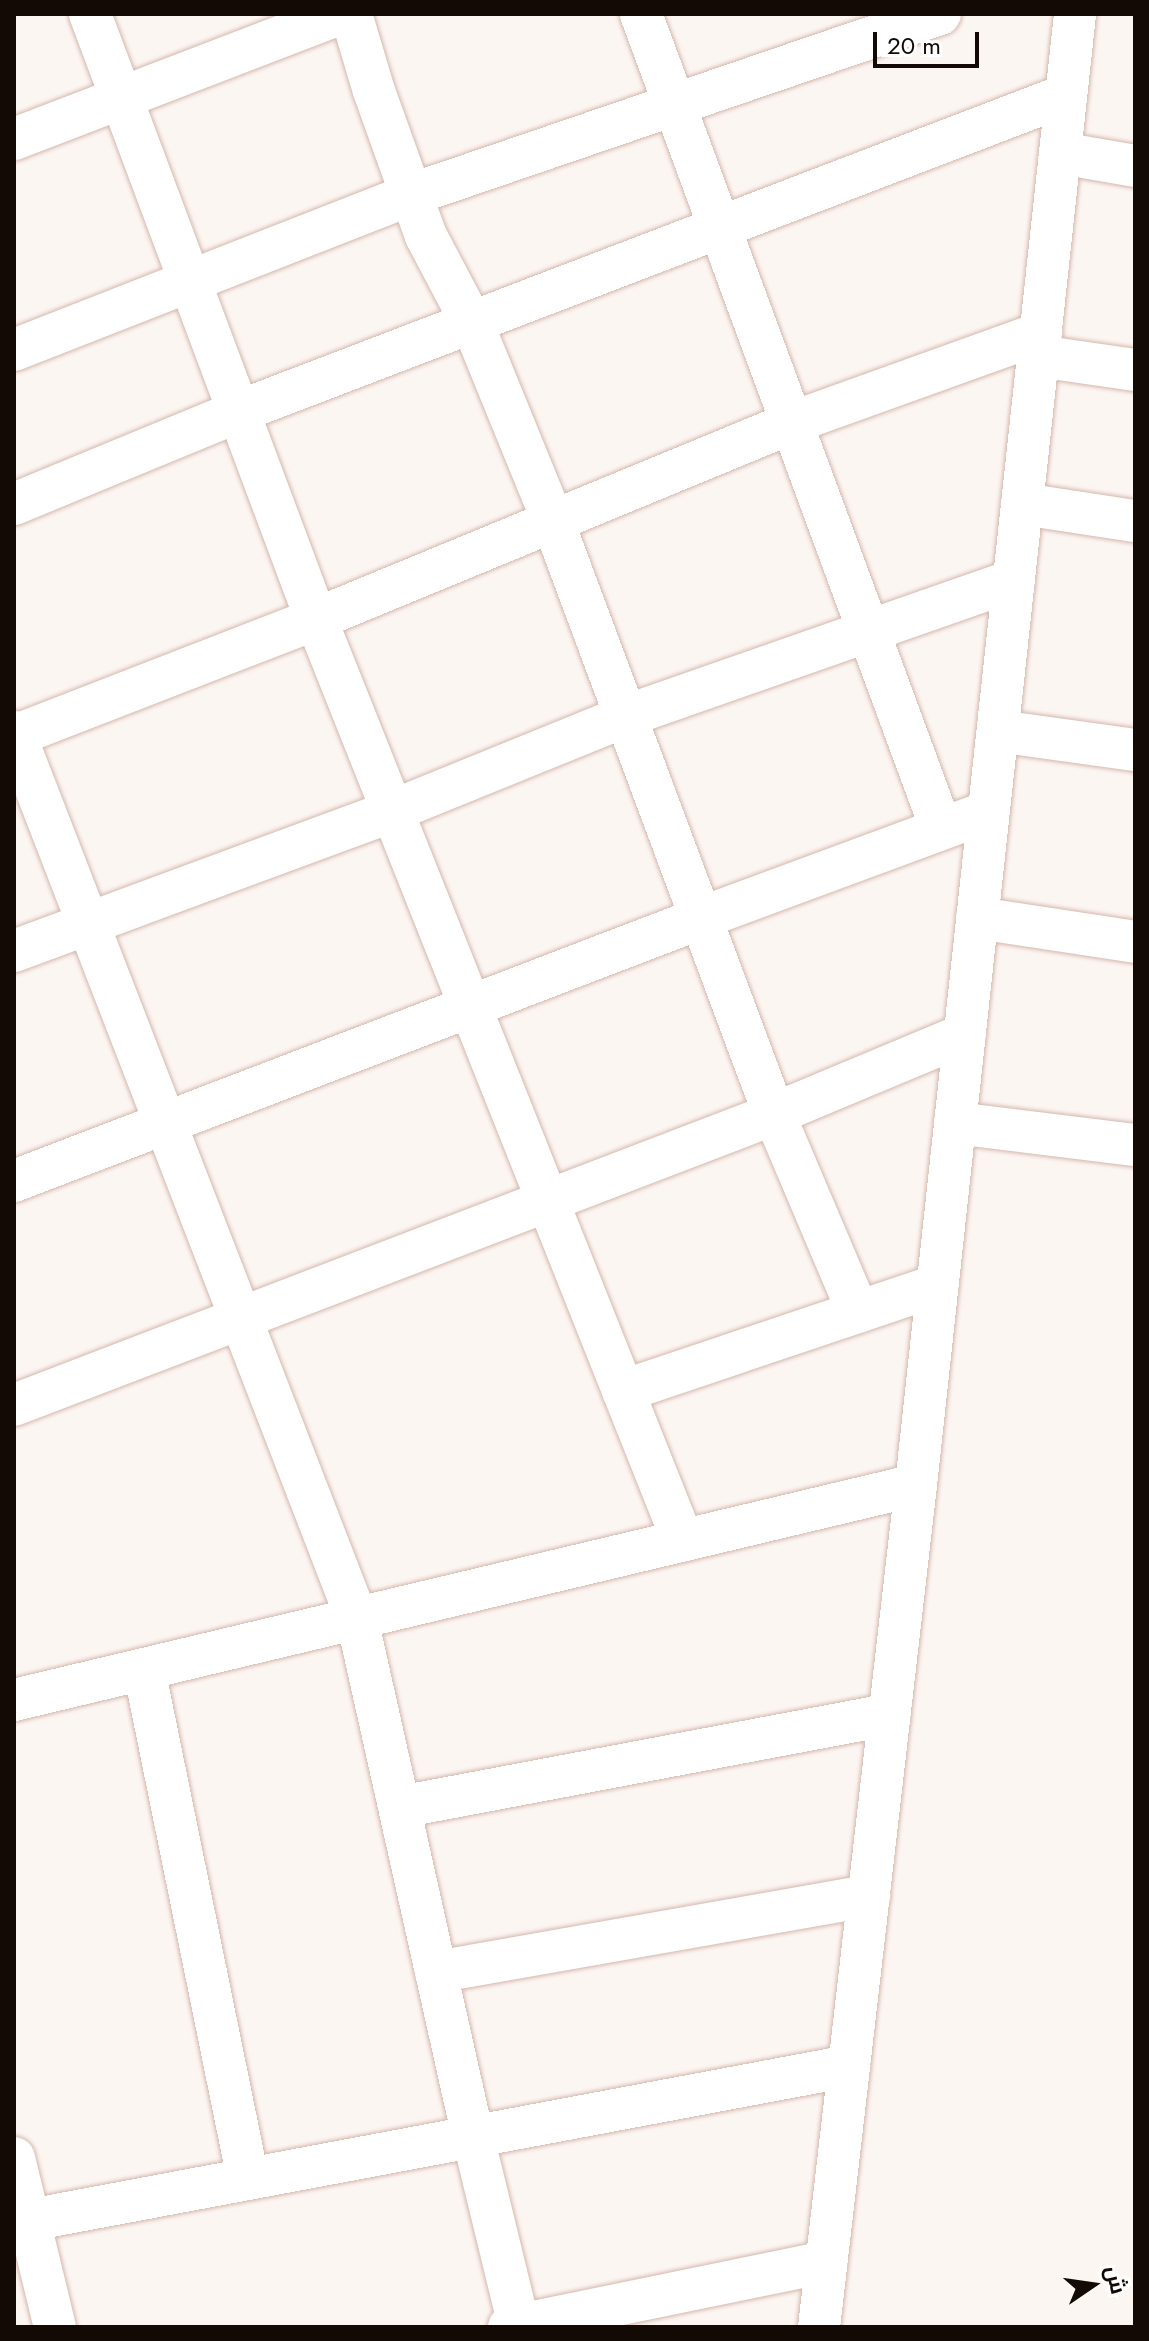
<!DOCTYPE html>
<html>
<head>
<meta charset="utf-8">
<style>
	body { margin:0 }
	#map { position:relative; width:1149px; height:2341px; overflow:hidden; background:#fcf6f3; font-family:Jost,Cairo,sans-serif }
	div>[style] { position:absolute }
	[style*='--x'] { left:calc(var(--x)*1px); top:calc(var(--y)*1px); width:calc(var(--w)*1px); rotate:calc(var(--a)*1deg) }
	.roads { filter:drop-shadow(0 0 2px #d5b7ac) drop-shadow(0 0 2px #d5b7ac) }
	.minor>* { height:42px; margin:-21px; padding:0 21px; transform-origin:21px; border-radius:21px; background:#fff }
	span { translate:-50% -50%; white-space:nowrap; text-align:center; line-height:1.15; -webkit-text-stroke:8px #fff; paint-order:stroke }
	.frame { position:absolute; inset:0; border:16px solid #130a06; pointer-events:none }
	.north { position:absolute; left:1053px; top:2245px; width:80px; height:80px; -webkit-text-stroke:6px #fff; paint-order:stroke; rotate:77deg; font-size:22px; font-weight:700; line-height:32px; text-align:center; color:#130a06 }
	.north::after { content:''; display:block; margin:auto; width:28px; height:36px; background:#130a06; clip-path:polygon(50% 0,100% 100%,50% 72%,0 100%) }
	.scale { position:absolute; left:873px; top:32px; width:106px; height:36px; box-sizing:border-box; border:4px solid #130a06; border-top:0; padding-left:10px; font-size:24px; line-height:28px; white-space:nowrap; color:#130a06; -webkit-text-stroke:6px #fff; paint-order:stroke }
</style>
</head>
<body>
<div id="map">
	<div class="roads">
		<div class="minor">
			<div style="--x:90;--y:14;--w:646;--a:69.52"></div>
			<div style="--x:316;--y:619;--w:992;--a:68.3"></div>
			<div style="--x:351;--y:14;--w:80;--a:73.4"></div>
			<div style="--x:374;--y:91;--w:154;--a:70.3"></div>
			<div style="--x:426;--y:236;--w:101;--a:62.2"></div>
			<div style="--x:473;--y:325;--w:209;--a:67.8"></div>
			<div style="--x:552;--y:519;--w:635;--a:69.54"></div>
			<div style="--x:774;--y:1114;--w:215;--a:67"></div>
			<div style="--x:641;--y:14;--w:868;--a:69.77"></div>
			<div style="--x:14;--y:139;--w:349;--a:-21"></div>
			<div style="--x:1060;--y:153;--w:76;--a:9.8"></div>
			<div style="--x:14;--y:350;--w:425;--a:-21.4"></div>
			<div style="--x:410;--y:195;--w:560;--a:-18.86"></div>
			<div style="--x:1038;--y:356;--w:98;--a:8.2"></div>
			<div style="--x:14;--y:504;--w:244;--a:-22.4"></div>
			<div style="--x:240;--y:411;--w:884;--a:-20.94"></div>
			<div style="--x:1022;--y:504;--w:114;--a:8.6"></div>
			<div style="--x:998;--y:731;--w:138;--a:7.9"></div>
			<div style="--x:14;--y:732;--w:951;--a:68.86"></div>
			<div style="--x:357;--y:1619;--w:531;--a:77.38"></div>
			<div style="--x:473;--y:2137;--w:194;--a:76.3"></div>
			<div style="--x:14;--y:736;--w:324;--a:-21.2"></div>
			<div style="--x:316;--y:619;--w:514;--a:-22.42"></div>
			<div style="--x:791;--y:423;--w:266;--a:-19.8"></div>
			<div style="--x:977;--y:918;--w:160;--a:8.6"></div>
			<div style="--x:14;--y:951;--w:403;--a:-20.3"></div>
			<div style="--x:392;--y:811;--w:253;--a:-22.1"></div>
			<div style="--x:626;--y:716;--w:411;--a:-19.3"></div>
			<div style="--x:955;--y:1123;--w:181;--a:7"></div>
			<div style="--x:14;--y:1181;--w:736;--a:-20.95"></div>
			<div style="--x:701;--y:918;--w:306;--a:-20.3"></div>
			<div style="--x:623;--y:1391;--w:332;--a:-18.6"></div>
			<div style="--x:14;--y:1405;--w:814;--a:-20.95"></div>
			<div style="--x:774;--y:1114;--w:207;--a:-22.7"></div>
			<div style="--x:916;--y:1485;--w:1480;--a:-83.83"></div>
			<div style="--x:144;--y:1669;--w:520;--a:78.47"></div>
			<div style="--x:14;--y:1700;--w:927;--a:-13.41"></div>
			<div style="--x:916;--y:1485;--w:848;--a:96.57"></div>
			<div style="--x:400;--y:1807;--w:498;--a:-10.7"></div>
			<div style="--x:436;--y:1972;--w:440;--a:-10"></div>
			<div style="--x:14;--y:2158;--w:174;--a:76.4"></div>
			<div style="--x:14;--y:2223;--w:850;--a:-10.65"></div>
			<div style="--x:509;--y:2327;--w:324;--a:-11.6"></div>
		</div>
	</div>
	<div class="frame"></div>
	<div class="north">ش</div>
	<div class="scale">20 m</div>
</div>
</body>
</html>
